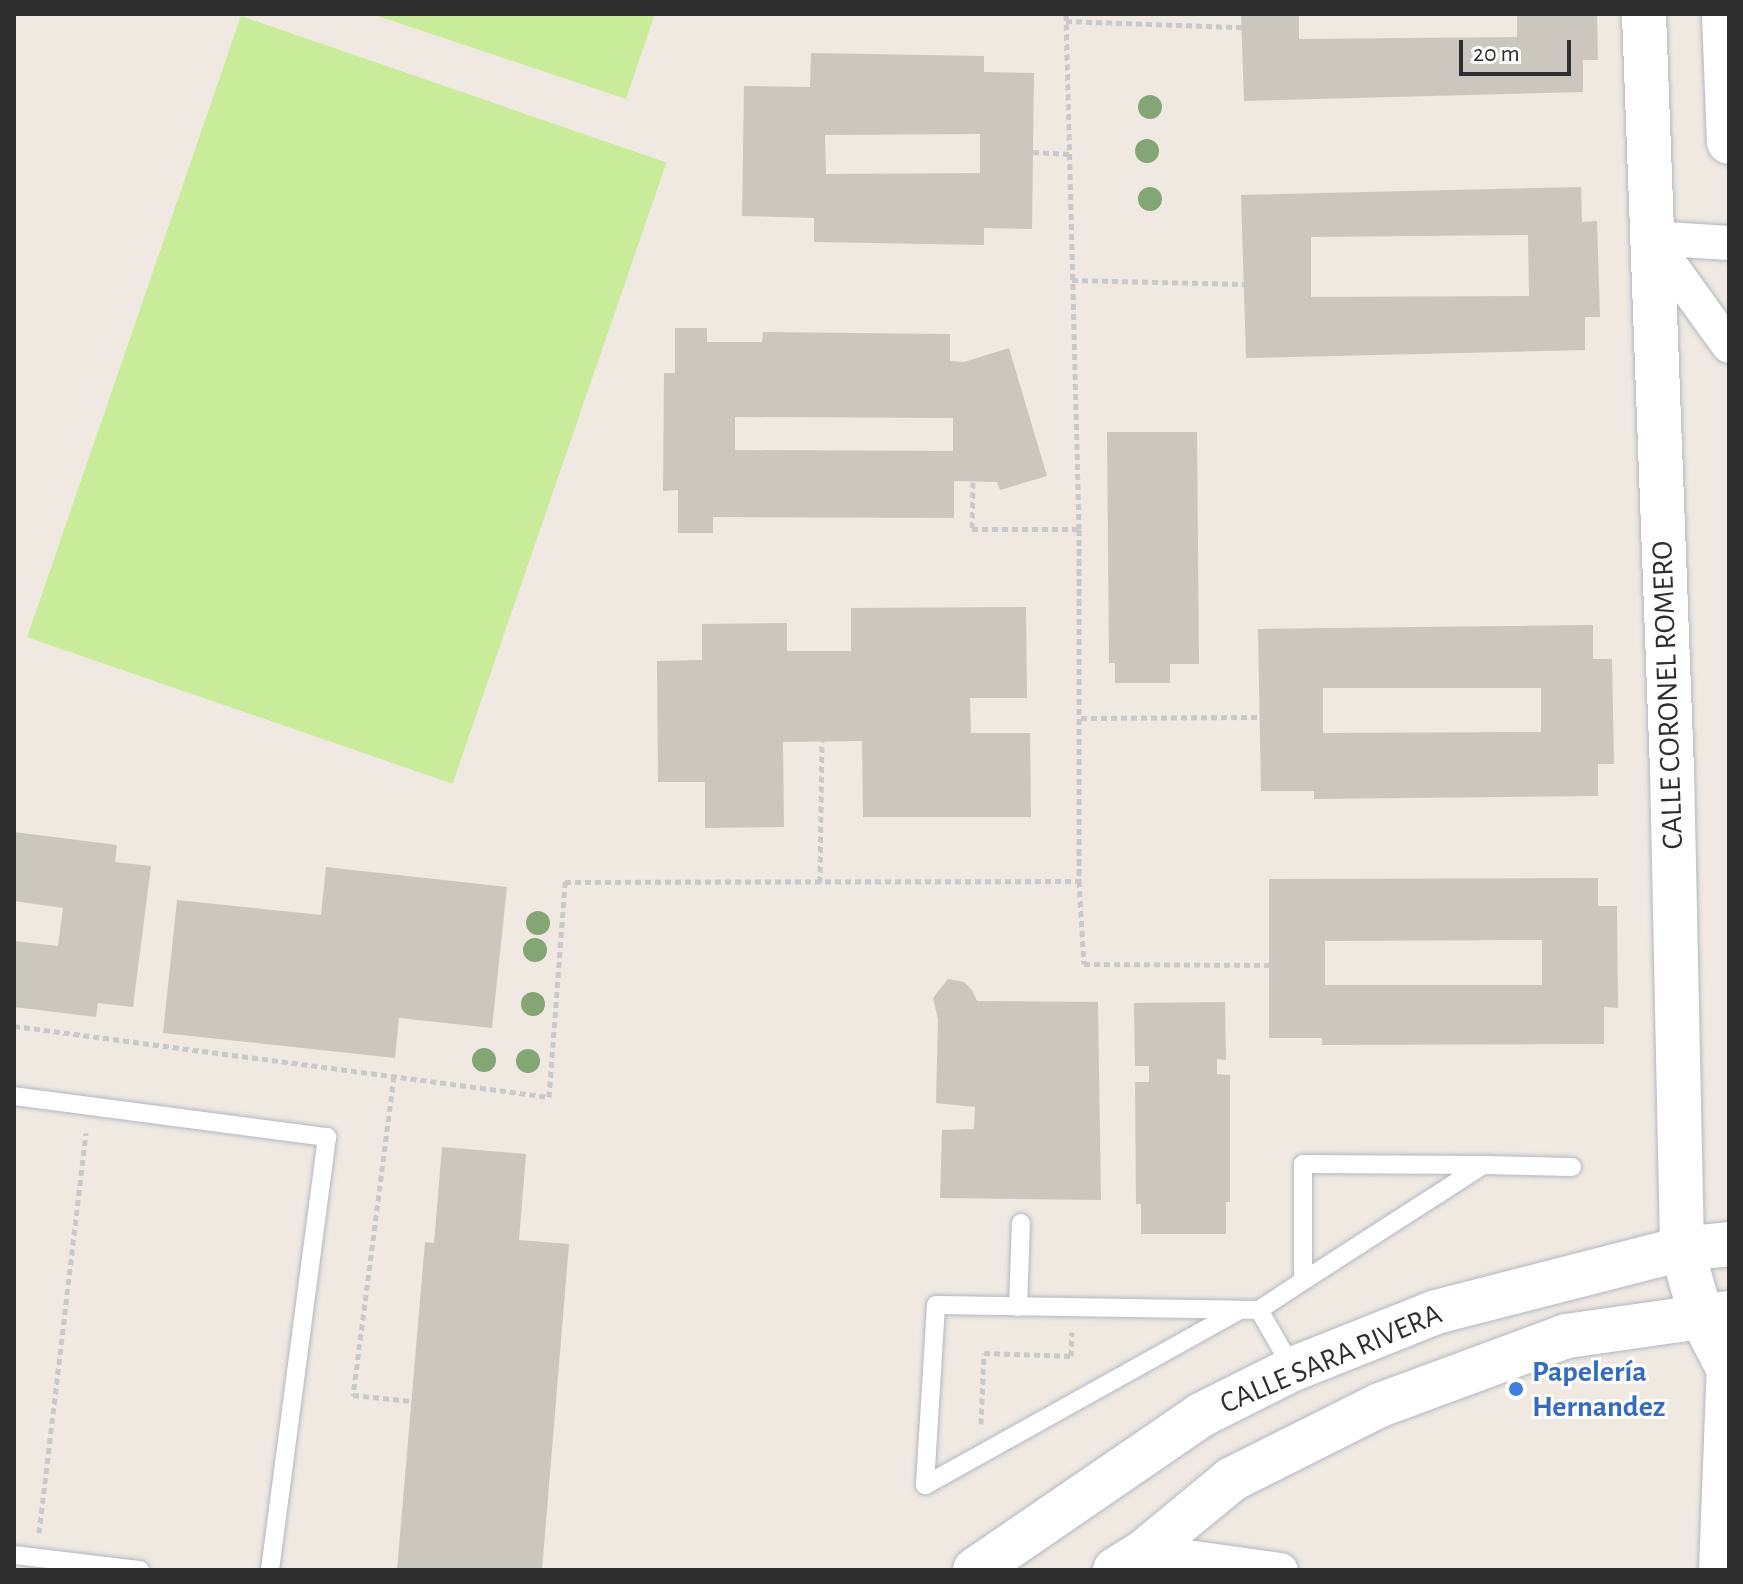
<!DOCTYPE html>
<html>
<head>
<meta charset="utf-8">
<style>
	body { margin:0 }
	#map { position:relative; width:1743px; height:1584px; overflow:hidden; background:#efe9e1; font-family:"Alegreya Sans",sans-serif }
	div>[style] { position:absolute }
	[style*='--x'] { left:calc(var(--x)*1px); top:calc(var(--y)*1px); width:calc(var(--w)*1px); rotate:calc(var(--a)*1deg) }
	.pitch>* { inset:0; background:#c9ec9a; transform-origin:0 0 }
	.building>* { inset:0; background:#cbc7bf }
	.path>* { height:5px; margin-top:-2.5px; transform-origin:0; background:repeating-linear-gradient(90deg,#c9c9c9 0 6px,transparent 0 10px) }
	.roads { filter:drop-shadow(0 0 2px #b4b7c1) drop-shadow(0 0 2px #b4b7c1) }
	.service>* { height:18px; margin:-9px; padding:0 9px; transform-origin:9px; border-radius:9px; background:#fff }
	.minor>* { height:34px; margin:-17px; padding:0 17px; transform-origin:17px; border-radius:17px; background:#fff }
	.tertiary>* { height:44px; margin:-22px; padding:0 22px; transform-origin:22px; border-radius:22px; background:#fff }
	.secondary>* { height:44px; margin:-22px; padding:0 22px; transform-origin:22px; border-radius:22px; background:#fff }
	.trees>* { width:24px; height:24px; margin:-12px; border-radius:50%; background:#84a574 }
	.dots>* { width:22px; height:22px; translate:-50% -50%; box-sizing:border-box; border:4px solid #fff; border-radius:50% }
	span { translate:-50% -50%; white-space:nowrap; text-align:center; line-height:1.15; -webkit-text-stroke:6px #fff; paint-order:stroke }
	.street-label { font-size:30px; color:#2e2e2e }
	.shop-label { font-size:30px; color:#366cbe; font-weight:700 }
	.left { translate:0 -50%; text-align:left }
	.frame { position:absolute; inset:0; border:16px solid #2e2e2e; pointer-events:none }
	.scale { position:absolute; left:1459px; top:40px; width:112px; height:36px; box-sizing:border-box; border:4px solid #2e2e2e; border-top:0; padding-left:10px; font-size:24px; line-height:28px; white-space:nowrap; color:#2e2e2e; -webkit-text-stroke:6px #fff; paint-order:stroke }
</style>
</head>
<body>
<div id="map">
	<div class="pitch">
		<div style="clip-path:polygon(372px 14px,655px 14px,626px 99px)"></div>
		<div style="left:241px;top:16px;width:450px;height:657px;rotate:19deg"></div>
	</div>
	<div class="building">
		<div style="clip-path:polygon(1241px 14px,1299px 14px,1299px 39px,1517px 37px,1517px 14px,1597px 14px,1598px 60px,1583px 60px,1583px 92px,1244px 101px)"></div>
		<div style="clip-path:polygon(evenodd,811px 53px,984px 56px,984px 72px,1034px 73px,1032px 229px,984px 228px,984px 245px,814px 242px,814px 218px,742px 216px,744px 86px,810px 87px,811px 53px,980px 134px,980px 173px,826px 174px,825px 135px,980px 134px)"></div>
		<div style="clip-path:polygon(evenodd,1581px 187px,1582px 222px,1597px 221px,1600px 317px,1585px 317px,1585px 350px,1246px 358px,1241px 195px,1581px 187px,1528px 235px,1529px 296px,1311px 297px,1311px 237px,1528px 235px)"></div>
		<div style="clip-path:polygon(evenodd,675px 328px,707px 328px,707px 342px,762px 342px,763px 332px,950px 334px,950px 361px,964px 362px,1009px 348px,1047px 476px,1000px 490px,997px 482px,954px 481px,954px 518px,713px 517px,713px 533px,678px 533px,678px 490px,663px 491px,664px 373px,675px 373px,675px 328px,735px 417px,953px 418px,953px 451px,735px 450px,735px 417px)"></div>
		<div style="clip-path:polygon(1107px 432px,1197px 432px,1199px 664px,1170px 664px,1170px 683px,1115px 683px,1115px 663px,1109px 663px)"></div>
		<div style="clip-path:polygon(1026px 607px,1027px 698px,970px 698px,971px 733px,1030px 733px,1031px 817px,863px 817px,862px 741px,783px 742px,784px 827px,705px 828px,705px 782px,658px 782px,657px 661px,702px 660px,702px 624px,787px 623px,787px 651px,851px 651px,851px 608px)"></div>
		<div style="clip-path:polygon(evenodd,1593px 625px,1593px 659px,1612px 659px,1614px 764px,1598px 764px,1598px 796px,1314px 799px,1314px 791px,1261px 791px,1258px 629px,1593px 625px,1323px 688px,1541px 688px,1541px 732px,1323px 733px,1323px 688px)"></div>
		<div style="clip-path:polygon(14px 832px,117px 845px,115px 862px,151px 866px,133px 1007px,98px 1003px,96px 1017px,14px 1007px,14px 941px,58px 946px,63px 908px,14px 901px)"></div>
		<div style="clip-path:polygon(326px 867px,507px 887px,492px 1028px,399px 1018px,395px 1058px,163px 1033px,177px 900px,321px 915px)"></div>
		<div style="clip-path:polygon(evenodd,1598px 878px,1598px 906px,1617px 906px,1618px 1008px,1604px 1007px,1604px 1044px,1322px 1045px,1322px 1038px,1269px 1038px,1269px 879px,1598px 878px,1542px 940px,1542px 985px,1325px 985px,1325px 941px,1542px 940px)"></div>
		<div style="clip-path:polygon(948px 979px,964px 982px,972px 990px,977px 1001px,1098px 1002px,1101px 1200px,940px 1198px,942px 1130px,974px 1129px,975px 1107px,936px 1103px,938px 1019px,933px 998px)"></div>
		<div style="clip-path:polygon(1225px 1002px,1226px 1060px,1217px 1059px,1217px 1074px,1230px 1075px,1230px 1202px,1226px 1202px,1226px 1234px,1141px 1234px,1141px 1204px,1136px 1204px,1135px 1082px,1149px 1082px,1149px 1066px,1135px 1066px,1134px 1003px)"></div>
		<div style="clip-path:polygon(442px 1147px,526px 1154px,519px 1240px,569px 1244px,542px 1570px,397px 1570px,425px 1242px,434px 1243px)"></div>
	</div>
	<div class="path">
		<div style="--x:1066;--y:14;--w:515;--a:88.55"></div>
		<div style="--x:1079;--y:529;--w:352;--a:90"></div>
		<div style="--x:1079;--y:881;--w:83;--a:86.6"></div>
		<div style="--x:1084;--y:964;--w:185;--a:0.3"></div>
		<div style="--x:1066;--y:21;--w:176;--a:2"></div>
		<div style="--x:1033;--y:152;--w:37;--a:3"></div>
		<div style="--x:1072;--y:280;--w:172;--a:1.3"></div>
		<div style="--x:973;--y:482;--w:47;--a:91.2"></div>
		<div style="--x:972;--y:529;--w:107;--a:0"></div>
		<div style="--x:1081;--y:718;--w:178;--a:-0.3"></div>
		<div style="--x:820;--y:882;--w:141;--a:-89.2"></div>
		<div style="--x:14;--y:1026;--w:540;--a:7.56"></div>
		<div style="--x:549;--y:1097;--w:216;--a:-85.7"></div>
		<div style="--x:565;--y:882;--w:514;--a:-0.11"></div>
		<div style="--x:394;--y:1076;--w:322;--a:97.3"></div>
		<div style="--x:353;--y:1395;--w:58;--a:5.9"></div>
		<div style="--x:981;--y:1424;--w:71;--a:-87.6"></div>
		<div style="--x:984;--y:1353;--w:87;--a:2"></div>
		<div style="--x:1071;--y:1356;--w:24;--a:-88"></div>
		<div style="--x:39;--y:1533;--w:403;--a:-83.3"></div>
	</div>
	<div class="roads">
		<div class="service">
			<div style="--x:14;--y:1096;--w:316;--a:7.5"></div>
			<div style="--x:327;--y:1137;--w:437;--a:97.5"></div>
			<div style="--x:1483;--y:1165;--w:89;--a:1.3"></div>
			<div style="--x:1018;--y:1307;--w:84;--a:-88"></div>
			<div style="--x:1240;--y:1310;--w:360;--a:150.9"></div>
			<div style="--x:925;--y:1485;--w:180;--a:-86.5"></div>
			<div style="--x:936;--y:1305;--w:323;--a:0.9"></div>
			<div style="--x:1259;--y:1310;--w:53;--a:-33.4"></div>
			<div style="--x:1303;--y:1281;--w:214;--a:-32.8"></div>
			<div style="--x:1483;--y:1165;--w:180;--a:-179.7"></div>
			<div style="--x:1303;--y:1164;--w:117;--a:90"></div>
			<div style="--x:1259;--y:1310;--w:68;--a:60"></div>
			<div style="--x:14;--y:1555;--w:127;--a:6.8"></div>
		</div>
		<div class="minor">
			<div style="--x:1729;--y:243;--w:78;--a:-176.3"></div>
			<div style="--x:1651;--y:238;--w:133;--a:54.2"></div>
			<div style="--x:1145;--y:1551;--w:137;--a:8"></div>
		</div>
		<div class="tertiary">
			<div style="--x:975;--y:1570;--w:274;--a:-34.4"></div>
			<div style="--x:1201;--y:1415;--w:103;--a:-26.6"></div>
			<div style="--x:1293;--y:1369;--w:154;--a:-21.7"></div>
			<div style="--x:1436;--y:1312;--w:254;--a:-14.4"></div>
			<div style="--x:1682;--y:1249;--w:47;--a:-6.1"></div>
			<div style="--x:1115;--y:1570;--w:36;--a:-32"></div>
			<div style="--x:1145;--y:1551;--w:113;--a:-39.6"></div>
			<div style="--x:1232;--y:1479;--w:165;--a:-26.6"></div>
			<div style="--x:1380;--y:1405;--w:199;--a:-20.3"></div>
			<div style="--x:1567;--y:1336;--w:164;--a:-8.1"></div>
		</div>
		<div class="secondary">
			<div style="--x:1644;--y:14;--w:756;--a:87.88"></div>
			<div style="--x:1672;--y:769;--w:480;--a:88.8"></div>
			<div style="--x:1682;--y:1249;--w:70;--a:74.2"></div>
			<div style="--x:1701;--y:1316;--w:59;--a:62.6"></div>
			<div style="--x:1724;--y:14;--w:128;--a:87.8"></div>
			<div style="--x:1721;--y:1570;--w:206;--a:-87.8"></div>
		</div>
	</div>
	<div class="trees">
		<div style="left:1150px;top:107px"></div>
		<div style="left:1147px;top:151px"></div>
		<div style="left:1150px;top:199px"></div>
		<div style="left:538px;top:923px"></div>
		<div style="left:535px;top:950px"></div>
		<div style="left:533px;top:1004px"></div>
		<div style="left:484px;top:1060px"></div>
		<div style="left:528px;top:1061px"></div>
	</div>
	<div class="dots">
		<div style="left:1516px;top:1389px;background:#3f7fe0"></div>
	</div>
	<div class="street-label">
		<span style="left:1668px;top:695px;rotate:-92deg">CALLE CORONEL ROMERO</span>
		<span style="left:1331px;top:1359px;rotate:-23deg">CALLE SARA RIVERA</span>
	</div>
	<div class="shop-label">
		<span class="left" style="left:1532px;top:1389px">Papelería<br>Hernandez</span>
	</div>
	<div class="frame"></div>
	<div class="scale">20 m</div>
</div>
</body>
</html>
